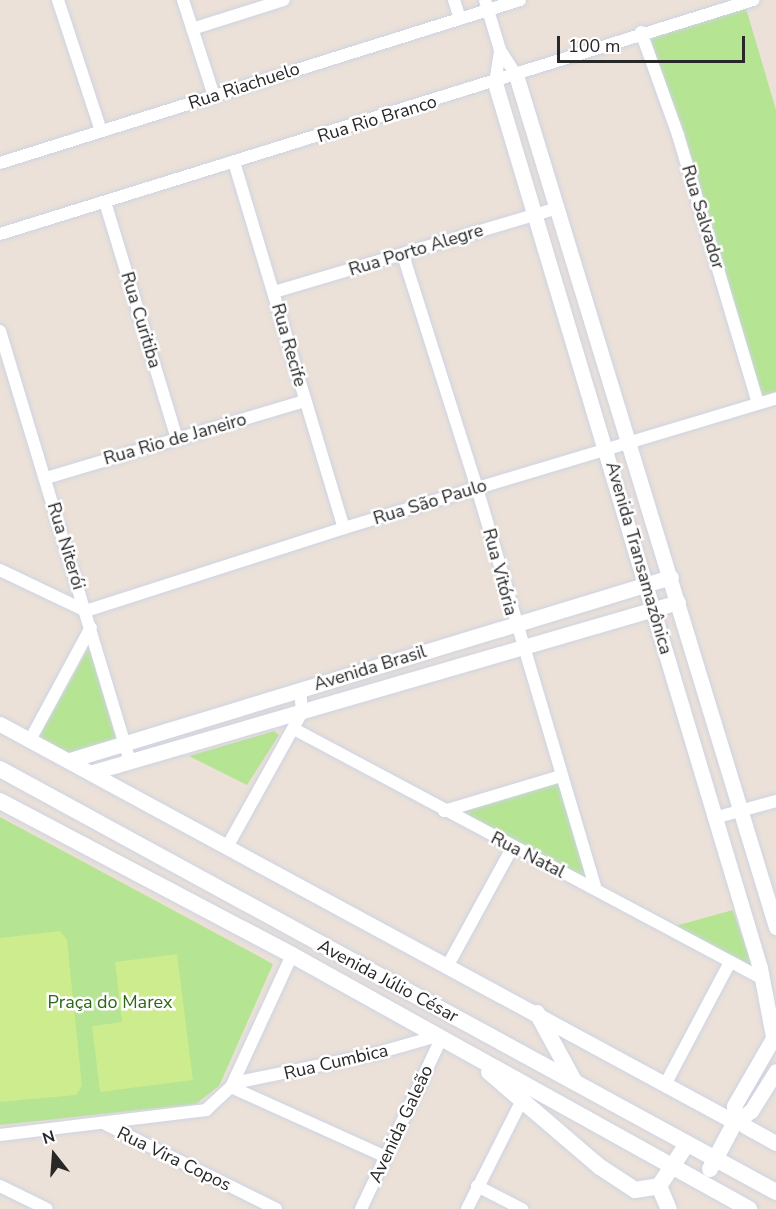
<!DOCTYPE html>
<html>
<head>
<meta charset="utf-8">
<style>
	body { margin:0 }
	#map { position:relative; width:776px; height:1209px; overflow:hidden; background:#ebe1d8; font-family:"Nunito Sans",sans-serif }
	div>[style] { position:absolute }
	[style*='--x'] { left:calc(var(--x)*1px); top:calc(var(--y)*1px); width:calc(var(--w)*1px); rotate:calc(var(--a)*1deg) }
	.green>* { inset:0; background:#b5e492 }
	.pitch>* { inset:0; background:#ccec8d }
	.roads { filter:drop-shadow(0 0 2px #ced3e2) drop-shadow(0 0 2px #ced3e2) }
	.minor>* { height:12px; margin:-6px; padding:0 6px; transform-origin:6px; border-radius:6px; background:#fff }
	.tertiary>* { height:15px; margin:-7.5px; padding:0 7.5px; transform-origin:7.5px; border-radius:7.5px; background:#fff }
	.secondary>* { height:16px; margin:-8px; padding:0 8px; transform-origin:8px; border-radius:8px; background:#fff }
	span { translate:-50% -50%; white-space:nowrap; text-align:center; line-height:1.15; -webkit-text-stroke:5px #fff; paint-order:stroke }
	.street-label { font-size:18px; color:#282828 }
	.park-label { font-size:18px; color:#2e6617 }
	.north { position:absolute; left:24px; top:1125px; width:60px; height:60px; -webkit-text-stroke:4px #fff; paint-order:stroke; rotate:343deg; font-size:16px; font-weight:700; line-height:24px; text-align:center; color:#282828 }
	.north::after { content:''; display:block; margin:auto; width:21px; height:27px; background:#282828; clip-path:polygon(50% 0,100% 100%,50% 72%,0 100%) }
	.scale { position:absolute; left:557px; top:36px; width:188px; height:27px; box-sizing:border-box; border:3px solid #282828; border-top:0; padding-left:8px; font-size:18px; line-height:21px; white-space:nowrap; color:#282828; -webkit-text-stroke:4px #fff; paint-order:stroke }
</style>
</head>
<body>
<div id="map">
	<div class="green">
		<div style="clip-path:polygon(745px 5px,776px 110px,776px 398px,758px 403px,647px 35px)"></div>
		<div style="clip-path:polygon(89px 647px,116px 739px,70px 754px,39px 737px)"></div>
		<div style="clip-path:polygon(274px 731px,279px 735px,247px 785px,189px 756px)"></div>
		<div style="clip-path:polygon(561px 777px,596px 890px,448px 809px)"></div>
		<div style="clip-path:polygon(0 817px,273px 964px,219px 1086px,196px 1104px,0 1125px)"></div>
		<div style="clip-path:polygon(733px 910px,753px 968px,668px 928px)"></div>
	</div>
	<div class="pitch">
		<div style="clip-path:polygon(60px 931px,67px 940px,82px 1086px,76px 1095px,0 1102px,0 938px)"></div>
		<div style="clip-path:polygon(177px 954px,193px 1080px,100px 1092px,92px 1026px,122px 1022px,115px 962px)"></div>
	</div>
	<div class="roads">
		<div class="minor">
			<div style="--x:58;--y:0;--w:138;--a:71.8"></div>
			<div style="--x:183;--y:0;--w:101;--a:72.1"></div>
			<div style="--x:454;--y:0;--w:19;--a:72"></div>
			<div style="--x:485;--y:0;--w:52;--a:73.3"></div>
			<div style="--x:500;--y:50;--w:30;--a:57"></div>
			<div style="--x:192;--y:29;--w:96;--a:-17.5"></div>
			<div style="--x:641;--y:32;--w:109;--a:70.2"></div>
			<div style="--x:678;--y:135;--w:280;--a:73.4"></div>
			<div style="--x:495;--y:83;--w:33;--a:-81"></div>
			<div style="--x:234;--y:162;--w:382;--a:73.3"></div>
			<div style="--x:0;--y:163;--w:545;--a:-17.4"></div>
			<div style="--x:105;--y:202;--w:248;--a:73.1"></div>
			<div style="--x:0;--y:234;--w:789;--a:-17.26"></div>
			<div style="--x:403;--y:255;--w:244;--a:72.4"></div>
			<div style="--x:477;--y:488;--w:418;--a:73.5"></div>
			<div style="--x:274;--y:292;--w:296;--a:-16.5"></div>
			<div style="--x:0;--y:331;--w:449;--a:73.2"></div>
			<div style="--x:46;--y:478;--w:270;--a:-16.6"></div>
			<div style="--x:0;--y:570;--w:95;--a:25.5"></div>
			<div style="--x:86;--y:611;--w:271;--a:-17.8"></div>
			<div style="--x:344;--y:528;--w:451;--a:-16.7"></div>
			<div style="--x:294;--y:729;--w:531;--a:28.06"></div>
			<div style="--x:30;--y:740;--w:128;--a:-61.6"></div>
			<div style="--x:444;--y:811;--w:122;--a:-16.7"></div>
			<div style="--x:714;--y:818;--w:64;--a:-15.3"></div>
			<div style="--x:227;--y:847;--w:154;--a:-60.9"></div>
			<div style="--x:302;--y:712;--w:22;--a:-95"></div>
			<div style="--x:448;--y:965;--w:133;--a:-61.3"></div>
			<div style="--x:234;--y:1083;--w:143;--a:-11.7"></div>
			<div style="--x:374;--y:1054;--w:66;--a:-15.9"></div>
			<div style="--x:666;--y:1083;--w:137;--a:-62.1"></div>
			<div style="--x:231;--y:1087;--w:168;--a:24.3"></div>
			<div style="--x:105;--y:1124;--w:191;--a:26.4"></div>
			<div style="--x:0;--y:1135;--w:208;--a:-6.9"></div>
			<div style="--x:206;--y:1110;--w:34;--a:-43"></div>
			<div style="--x:231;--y:1087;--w:145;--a:-65.2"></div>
			<div style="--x:0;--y:1186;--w:52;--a:26.1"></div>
			<div style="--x:477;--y:1186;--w:51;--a:27.1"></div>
			<div style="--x:361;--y:1209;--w:188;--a:-64.8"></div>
			<div style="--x:467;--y:1209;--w:120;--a:-63.2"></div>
		</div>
		<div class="tertiary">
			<div style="--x:516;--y:75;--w:891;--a:73.03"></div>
			<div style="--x:495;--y:83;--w:924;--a:73.33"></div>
			<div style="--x:760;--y:968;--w:69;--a:79.2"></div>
			<div style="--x:0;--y:724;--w:829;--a:28.45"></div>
			<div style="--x:70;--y:760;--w:628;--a:-16.94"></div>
			<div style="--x:93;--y:772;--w:609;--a:-16.2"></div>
			<div style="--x:776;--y:1033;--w:84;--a:119.9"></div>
			<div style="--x:734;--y:1106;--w:16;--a:86"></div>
			<div style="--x:735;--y:1122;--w:19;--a:-35"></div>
			<div style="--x:751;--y:1111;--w:47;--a:-58"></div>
			<div style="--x:745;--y:1126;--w:35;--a:29"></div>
		</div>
		<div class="secondary">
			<div style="--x:0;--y:769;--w:884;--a:28.59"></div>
			<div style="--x:0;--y:801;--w:330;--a:27.8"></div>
			<div style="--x:292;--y:955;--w:523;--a:29.07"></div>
			<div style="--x:537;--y:1013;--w:77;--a:61.4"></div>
			<div style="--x:489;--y:1072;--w:146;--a:40.6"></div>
			<div style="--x:600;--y:1167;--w:42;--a:33.3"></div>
			<div style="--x:635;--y:1190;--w:24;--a:-9"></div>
			<div style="--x:659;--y:1186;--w:50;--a:-56.3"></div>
			<div style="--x:710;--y:1169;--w:53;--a:-62"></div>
			<div style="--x:659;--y:1186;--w:25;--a:67"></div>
		</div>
	</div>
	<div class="street-label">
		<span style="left:244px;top:86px;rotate:-18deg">Rua Riachuelo</span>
		<span style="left:377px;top:119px;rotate:-17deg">Rua Rio Branco</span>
		<span style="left:703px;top:217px;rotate:73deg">Rua Salvador</span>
		<span style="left:416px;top:250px;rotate:-17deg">Rua Porto Alegre</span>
		<span style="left:141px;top:320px;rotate:73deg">Rua Curitiba</span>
		<span style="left:289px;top:345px;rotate:74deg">Rua Recife</span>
		<span style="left:175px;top:439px;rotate:-16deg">Rua Rio de Janeiro</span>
		<span style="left:430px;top:502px;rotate:-17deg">Rua São Paulo</span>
		<span style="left:66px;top:546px;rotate:73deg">Rua Niterói</span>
		<span style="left:639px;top:558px;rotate:74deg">Avenida Transamazônica</span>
		<span style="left:500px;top:572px;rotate:75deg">Rua Vitória</span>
		<span style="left:370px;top:668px;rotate:-17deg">Avenida Brasil</span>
		<span style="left:528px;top:855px;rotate:27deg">Rua Natal</span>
		<span style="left:388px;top:981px;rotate:28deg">Avenida Júlio César</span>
		<span style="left:336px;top:1062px;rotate:-13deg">Rua Cumbica</span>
		<span style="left:401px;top:1124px;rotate:-65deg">Avenida Galeão</span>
		<span style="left:174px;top:1159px;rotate:26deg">Rua Vira Copos</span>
	</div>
	<div class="park-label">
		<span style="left:110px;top:1002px">Praça do Marex</span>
	</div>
	<div class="north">N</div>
	<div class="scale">100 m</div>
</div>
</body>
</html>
